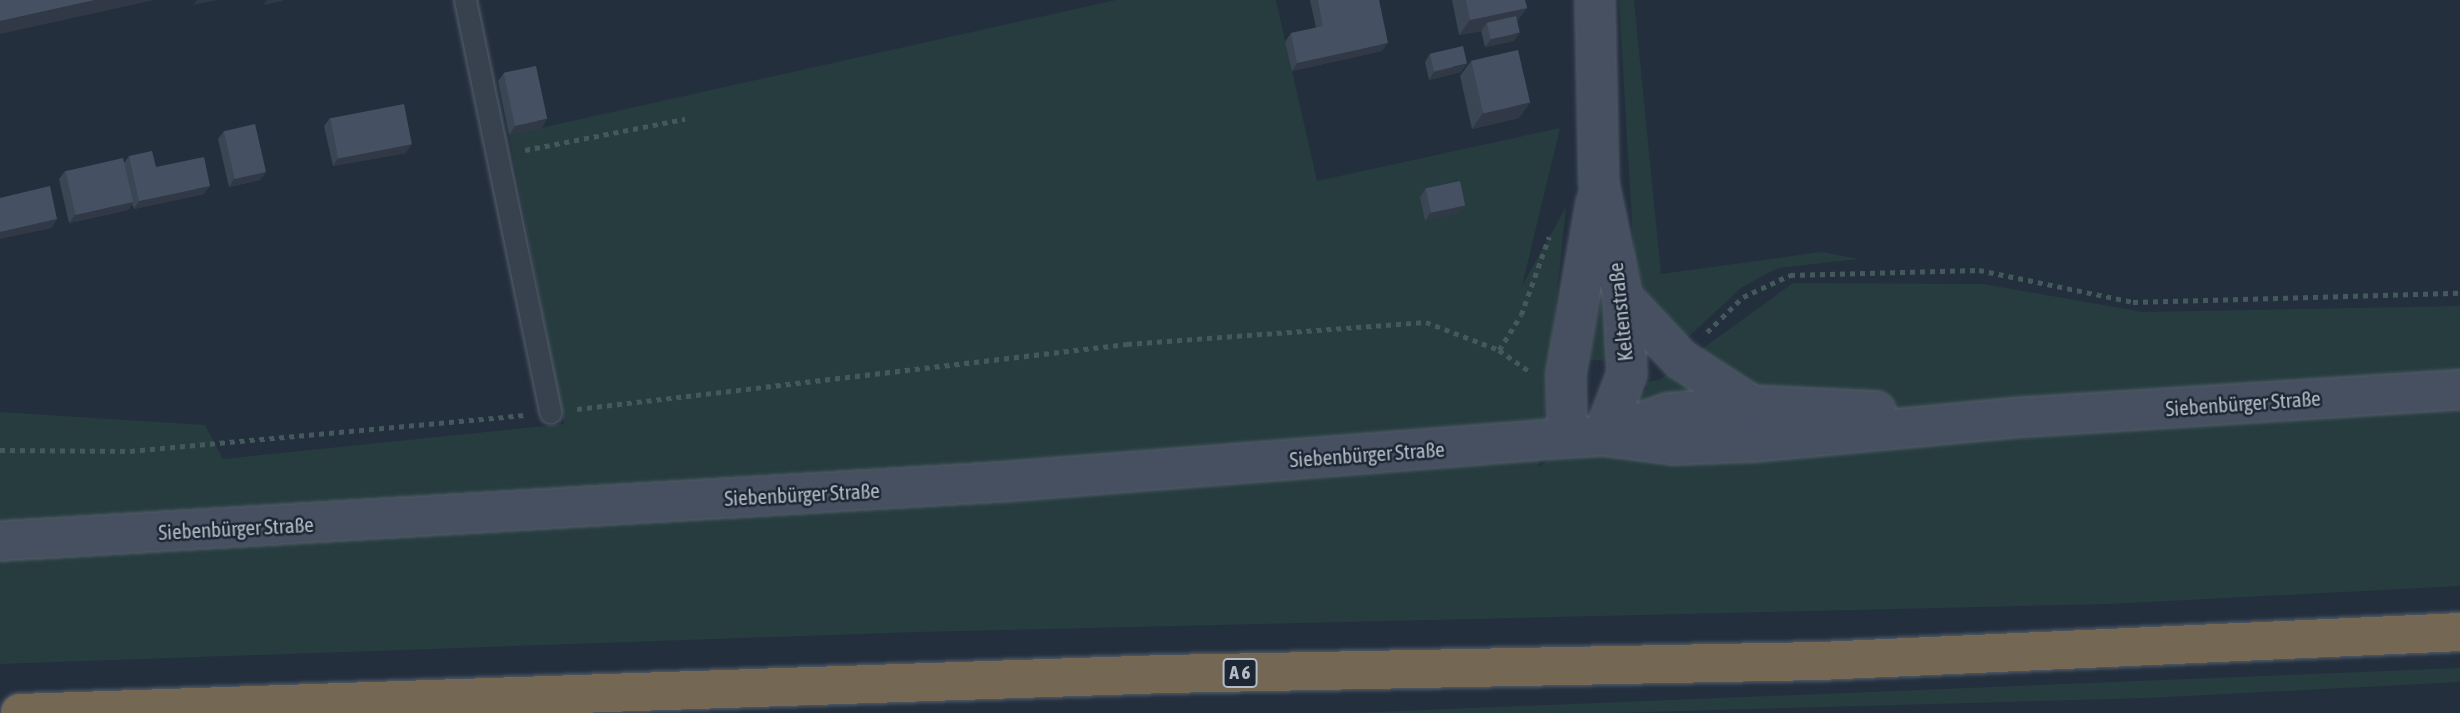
<!DOCTYPE html>
<html>
<head>
<meta charset="utf-8">
<style>
	body { margin:0 }
	#map { position:relative; width:2460px; height:713px; overflow:hidden; background:#242f3e; font-family:"Asap Condensed",sans-serif }
	div>[style] { position:absolute }
	[style*='--x'] { left:calc(var(--x)*1px); top:calc(var(--y)*1px); width:calc(var(--w)*1px); rotate:calc(var(--a)*1deg) }
	.green>* { inset:0; background:#263c3f }
	.path>* { height:4.5px; margin-top:-2.25px; transform-origin:0; background:repeating-linear-gradient(90deg,#44595c 0 5px,transparent 0 10px) }
	.roads { filter:drop-shadow(0 0 2px #565f6c) drop-shadow(0 0 2px #565f6c) }
	.lane>* { height:21px; margin:-10.5px; padding:0 10.5px; transform-origin:10.5px; border-radius:10.5px; background:#38414e }
	.secondary>* { height:38px; margin:-19px; padding:0 19px; transform-origin:19px; border-radius:19px; background:#465061 }
	.highway>* { height:38px; margin:-19px; padding:0 19px; transform-origin:19px; border-radius:19px; background:#746855 }
	.wall>* { inset:0; background:#3b4654 }
	.shaded-wall>* { inset:0; background:#303945 }
	.building>* { inset:0; background:#455162; transform-origin:0 0 }
	span { translate:-50% -50%; white-space:nowrap; text-align:center; line-height:1.15; -webkit-text-stroke:5px #1d2633; paint-order:stroke }
	.shield-label span { padding:2px 5px; background:#1d2633; border:2px solid; border-radius:5px; -webkit-text-stroke-width:0 }
	.shield-label { font-size:19px; color:#b4bcc9; font-weight:700 }
	.street-label { font-size:21px; color:#b4bcc9 }
</style>
</head>
<body>
<div id="map">
	<div class="green">
		<div style="clip-path:polygon(1116px 0,1276px 0,1317px 181px,1560px 128px,1522px 286px,1566px 207px,1539px 467px,1647px 389px,1647px 382px,1659px 380px,1793px 283px,1983px 284px,2143px 312px,2460px 306px,2460px 586px,2110px 604px,917px 632px,0 664px,0 412px,205px 425px,223px 459px,564px 424px,509px 135px)"></div>
		<div style="clip-path:polygon(1619px 0,1634px 0,1661px 274px,1821px 252px,1859px 259px,1778px 268px,1742px 287px,1684px 341px,1649px 304px,1634px 257px)"></div>
		<div style="clip-path:polygon(1606px 298px,1613px 361px,1589px 360px,1600px 303px)"></div>
		<div style="clip-path:polygon(2460px 668px,2460px 682px,2148px 698px,1611px 713px,1350px 713px)"></div>
	</div>
	<div class="path">
		<div style="--x:525;--y:150;--w:163;--a:-11"></div>
		<div style="--x:1707;--y:332;--w:50;--a:-44.2"></div>
		<div style="--x:1743;--y:297;--w:52;--a:-25.1"></div>
		<div style="--x:1790;--y:275;--w:189;--a:-1.5"></div>
		<div style="--x:1979;--y:270;--w:157;--a:11.7"></div>
		<div style="--x:2133;--y:302;--w:327;--a:-1.6"></div>
		<div style="--x:1499;--y:350;--w:41;--a:-57.8"></div>
		<div style="--x:1521;--y:315;--w:83;--a:-70.3"></div>
		<div style="--x:577;--y:409;--w:554;--a:-6.74"></div>
		<div style="--x:1127;--y:344;--w:300;--a:-4.2"></div>
		<div style="--x:1426;--y:322;--w:78;--a:21"></div>
		<div style="--x:1499;--y:350;--w:37;--a:35"></div>
		<div style="--x:0;--y:450;--w:130;--a:0.4"></div>
		<div style="--x:130;--y:451;--w:396;--a:-5.2"></div>
	</div>
	<div class="roads">
		<div class="lane">
			<div style="--x:465;--y:0;--w:421;--a:78.3"></div>
		</div>
		<div class="secondary">
			<div style="--x:1595;--y:0;--w:184;--a:88.8"></div>
			<div style="--x:1599;--y:184;--w:116;--a:78.1"></div>
			<div style="--x:1623;--y:298;--w:76;--a:87"></div>
			<div style="--x:1627;--y:374;--w:66;--a:111.2"></div>
			<div style="--x:1623;--y:298;--w:83;--a:46.9"></div>
			<div style="--x:1680;--y:359;--w:85;--a:32.9"></div>
			<div style="--x:1608;--y:434;--w:64;--a:-19.3"></div>
			<div style="--x:1668;--y:413;--w:83;--a:-5.5"></div>
			<div style="--x:1751;--y:405;--w:125;--a:2.7"></div>
			<div style="--x:1567;--y:438;--w:64;--a:-90.9"></div>
			<div style="--x:1566;--y:374;--w:174;--a:-80"></div>
			<div style="--x:0;--y:541;--w:1002;--a:-3.38"></div>
			<div style="--x:1000;--y:482;--w:569;--a:-4.44"></div>
			<div style="--x:1567;--y:438;--w:36;--a:-3"></div>
			<div style="--x:1603;--y:436;--w:71;--a:7.3"></div>
			<div style="--x:1673;--y:445;--w:81;--a:-2.1"></div>
			<div style="--x:1754;--y:442;--w:273;--a:-5.3"></div>
			<div style="--x:2026;--y:417;--w:435;--a:-3.6"></div>
		</div>
		<div class="highway">
			<div style="--x:20;--y:713;--w:1146;--a:-1.95"></div>
			<div style="--x:1165;--y:674;--w:655;--a:-1.14"></div>
			<div style="--x:1820;--y:661;--w:641;--a:-2.59"></div>
		</div>
	</div>
	<div class="wall">
		<div style="clip-path:polygon(1310px 0,1379px 0,1382px 51px,1292px 71px,1285px 42px,1291px 33px,1316px 28px)"></div>
		<div style="clip-path:polygon(1452px 0,1525px 0,1527px 8px,1517px 21px,1514px 41px,1485px 47px,1481px 31px,1459px 35px)"></div>
		<div style="clip-path:polygon(1430px 54px,1461px 72px,1429px 80px,1425px 62px)"></div>
		<div style="clip-path:polygon(1471px 61px,1519px 118px,1472px 129px,1460px 76px)"></div>
		<div style="clip-path:polygon(504px 73px,542px 128px,509px 135px,498px 81px)"></div>
		<div style="clip-path:polygon(330px 118px,406px 153px,333px 166px,324px 126px)"></div>
		<div style="clip-path:polygon(224px 131px,266px 172px,260px 180px,229px 187px,218px 139px)"></div>
		<div style="clip-path:polygon(129px 156px,156px 167px,204px 194px,134px 209px,132px 204px,128px 210px,69px 223px,59px 179px,65px 171px,124px 163px)"></div>
		<div style="clip-path:polygon(1426px 188px,1465px 205px,1459px 213px,1425px 221px,1420px 197px)"></div>
	</div>
	<div class="shaded-wall">
		<div style="clip-path:polygon(95px 0,154px 0,0 34px,0 21px)"></div>
		<div style="clip-path:polygon(197px 0,218px 0,193px 5px)"></div>
		<div style="clip-path:polygon(267px 0,283px 0,283px 1px,263px 5px)"></div>
		<div style="clip-path:polygon(1527px 8px,1516px 23px,1487px 23px,1481px 31px,1459px 35px,1470px 20px)"></div>
		<div style="clip-path:polygon(1520px 33px,1514px 41px,1485px 47px,1491px 39px)"></div>
		<div style="clip-path:polygon(1388px 43px,1382px 51px,1292px 71px,1297px 63px)"></div>
		<div style="clip-path:polygon(1467px 64px,1461px 72px,1429px 80px,1434px 72px)"></div>
		<div style="clip-path:polygon(1530px 103px,1519px 118px,1472px 129px,1483px 113px)"></div>
		<div style="clip-path:polygon(547px 119px,542px 128px,509px 135px,515px 126px)"></div>
		<div style="clip-path:polygon(412px 144px,406px 153px,333px 166px,338px 158px)"></div>
		<div style="clip-path:polygon(266px 172px,260px 180px,229px 187px,234px 179px)"></div>
		<div style="clip-path:polygon(210px 186px,204px 194px,134px 209px,139px 201px)"></div>
		<div style="clip-path:polygon(133px 202px,128px 210px,69px 223px,75px 215px)"></div>
		<div style="clip-path:polygon(1465px 205px,1459px 213px,1425px 221px,1431px 212px)"></div>
		<div style="clip-path:polygon(57px 219px,52px 228px,0 239px,0 232px)"></div>
	</div>
	<div class="building">
		<div style="clip-path:polygon(0 0,95px 0,0 21px)"></div>
		<div style="clip-path:polygon(1318px 0,1379px 0,1388px 43px,1297px 63px,1291px 33px,1323px 26px)"></div>
		<div style="clip-path:polygon(1466px 0,1525px 0,1527px 8px,1470px 20px)"></div>
		<div style="left:1516px;top:16px;width:17px;height:30px;rotate:77deg"></div>
		<div style="left:1463px;top:46px;width:18px;height:34px;rotate:77deg"></div>
		<div style="left:1518px;top:50px;width:54px;height:48px;rotate:77deg"></div>
		<div style="left:536px;top:66px;width:54px;height:33px;rotate:78deg"></div>
		<div style="left:404px;top:104px;width:41px;height:75px;rotate:79deg"></div>
		<div style="left:255px;top:124px;width:49px;height:32px;rotate:77deg"></div>
		<div style="clip-path:polygon(152px 151px,156px 167px,204px 157px,210px 186px,139px 201px,129px 156px)"></div>
		<div style="left:123px;top:158px;width:45px;height:59px;rotate:77deg"></div>
		<div style="left:1460px;top:181px;width:25px;height:35px;rotate:78deg"></div>
		<div style="clip-path:polygon(50px 186px,57px 219px,0 232px,0 198px)"></div>
	</div>
	<div class="shield-label">
		<span style="left:1240px;top:673px">A 6</span>
	</div>
	<div class="street-label">
		<span style="left:1620px;top:312px;rotate:-96deg">Keltenstraße</span>
		<span style="left:2243px;top:403px;rotate:-4deg">Siebenbürger Straße</span>
		<span style="left:1367px;top:454px;rotate:-4deg">Siebenbürger Straße</span>
		<span style="left:802px;top:494px;rotate:-3deg">Siebenbürger Straße</span>
		<span style="left:236px;top:528px;rotate:-3deg">Siebenbürger Straße</span>
	</div>
</div>
</body>
</html>
